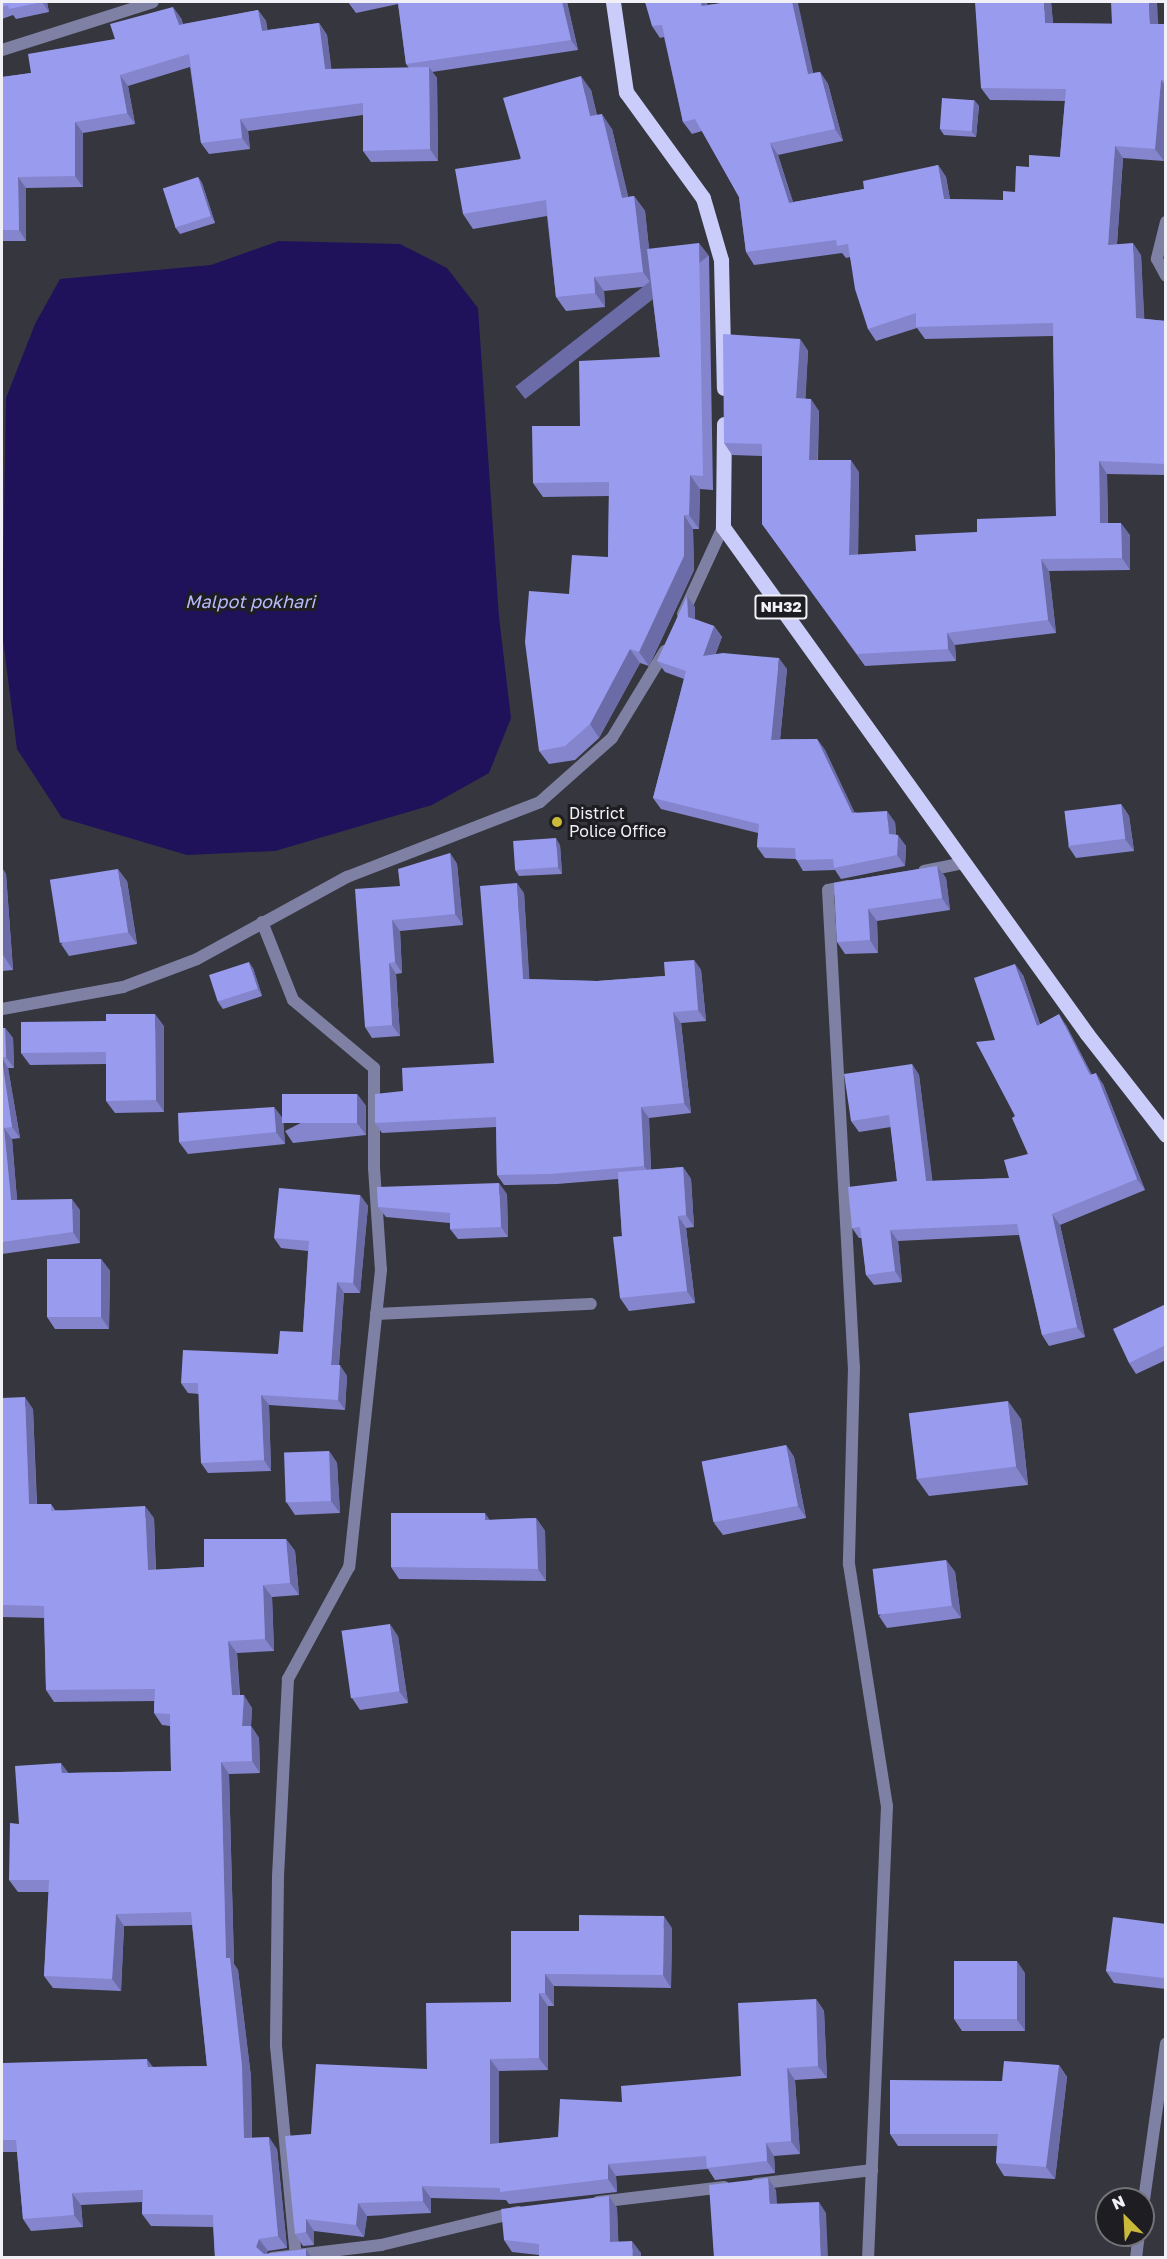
<!DOCTYPE html>
<html>
<head>
<meta charset="utf-8">
<style>
	body { margin:0 }
	#map { position:relative; width:1167px; height:2259px; overflow:hidden; background:#36363f; font-family:"Golos Text",sans-serif }
	div>[style] { position:absolute }
	[style*='--x'] { left:calc(var(--x)*1px); top:calc(var(--y)*1px); width:calc(var(--w)*1px); rotate:calc(var(--a)*1deg) }
	.water>* { inset:0; background:#1f125a }
	.minor>* { height:12px; margin:-6px; padding:0 6px; transform-origin:6px; border-radius:6px; background:#7f81a4 }
	.primary>* { height:15px; margin:-7.5px; padding:0 7.5px; transform-origin:7.5px; border-radius:7.5px; background:#cacdf9 }
	.wall>* { inset:0; background:#8485cd }
	.shaded-wall>* { inset:0; background:#6b6ca7; transform-origin:0 0 }
	.building>* { inset:0; background:#999bee; transform-origin:0 0 }
	.dots>* { width:16px; height:16px; translate:-50% -50%; box-sizing:border-box; border:3px solid #1e1e22; border-radius:50% }
	span { translate:-50% -50%; white-space:nowrap; text-align:center; line-height:1.15; -webkit-text-stroke:6px #1e1e22; paint-order:stroke }
	.shield-label span { padding:2px 4px; background:#1e1e22; border:2px solid; border-radius:4px; -webkit-text-stroke-width:0 }
	.shield-label { font-size:15px; color:#f0f0f6; font-weight:700 }
	.poi-label { font-size:16px; color:#f0f0f6 }
	.left { translate:0 -50%; text-align:left }
	.water-label { font-size:18px; color:#b7bafa; font-style:italic }
	.frame { position:absolute; inset:0; border:3px solid #f0f0f6; pointer-events:none }
	.north { position:absolute; left:1095px; top:2187px; width:60px; height:60px; box-sizing:border-box; background:#1e1e22; border:2px solid #727277; border-radius:50%; rotate:336deg; font-size:16px; font-weight:700; line-height:24px; text-align:center; color:#f0f0f6 }
	.north::after { content:''; display:block; margin:auto; width:21px; height:27px; background:#caba3a; clip-path:polygon(50% 0,100% 100%,50% 72%,0 100%) }
</style>
</head>
<body>
<div id="map">
	<div class="water">
		<div style="clip-path:polygon(279px 241px,400px 244px,447px 268px,478px 308px,499px 617px,511px 718px,489px 773px,432px 805px,275px 851px,187px 855px,62px 818px,17px 749px,2px 632px,6px 398px,35px 324px,60px 279px,211px 265px)"></div>
	</div>
	<div class="minor">
		<div style="--x:2;--y:50;--w:158;--a:-17.6"></div>
		<div style="--x:1166;--y:222;--w:38;--a:104"></div>
		<div style="--x:1157;--y:259;--w:19;--a:62"></div>
		<div style="--x:683;--y:614;--w:96;--a:-65.3"></div>
		<div style="--x:924;--y:871;--w:41;--a:-11.3"></div>
		<div style="--x:848;--y:886;--w:20;--a:169"></div>
		<div style="--x:828;--y:890;--w:478;--a:86.9"></div>
		<div style="--x:854;--y:1367;--w:197;--a:91.5"></div>
		<div style="--x:849;--y:1564;--w:245;--a:81.1"></div>
		<div style="--x:887;--y:1806;--w:452;--a:92.4"></div>
		<div style="--x:262;--y:922;--w:84;--a:68.3"></div>
		<div style="--x:293;--y:1000;--w:106;--a:40"></div>
		<div style="--x:374;--y:1068;--w:100;--a:90"></div>
		<div style="--x:374;--y:1168;--w:102;--a:86.1"></div>
		<div style="--x:381;--y:1270;--w:299;--a:96.1"></div>
		<div style="--x:349;--y:1567;--w:128;--a:118.6"></div>
		<div style="--x:288;--y:1679;--w:198;--a:92.9"></div>
		<div style="--x:278;--y:1877;--w:169;--a:90.7"></div>
		<div style="--x:276;--y:2046;--w:212;--a:84.6"></div>
		<div style="--x:2;--y:1009;--w:123;--a:-10.3"></div>
		<div style="--x:123;--y:987;--w:79;--a:-20.7"></div>
		<div style="--x:197;--y:959;--w:171;--a:-28.7"></div>
		<div style="--x:347;--y:877;--w:207;--a:-21.2"></div>
		<div style="--x:540;--y:802;--w:96;--a:-41.6"></div>
		<div style="--x:612;--y:738;--w:102;--a:-58.7"></div>
		<div style="--x:376;--y:1314;--w:215;--a:-2.7"></div>
		<div style="--x:756;--y:2184;--w:117;--a:-6.9"></div>
		<div style="--x:598;--y:2202;--w:127;--a:-6.8"></div>
		<div style="--x:1143;--y:2207;--w:165;--a:-82"></div>
		<div style="--x:272;--y:2258;--w:110;--a:-6.8"></div>
		<div style="--x:381;--y:2245;--w:141;--a:-13.5"></div>
		<div style="--x:1136;--y:2258;--w:23;--a:-83"></div>
	</div>
	<div class="primary">
		<div style="--x:613;--y:2;--w:91;--a:81.8"></div>
		<div style="--x:626;--y:92;--w:131;--a:54"></div>
		<div style="--x:703;--y:198;--w:65;--a:73.8"></div>
		<div style="--x:721;--y:260;--w:128;--a:88.7"></div>
		<div style="--x:724;--y:424;--w:103;--a:90.6"></div>
		<div style="--x:723;--y:527;--w:624;--a:54.32"></div>
		<div style="--x:1087;--y:1034;--w:128;--a:52"></div>
	</div>
	<div class="wall">
		<div style="clip-path:polygon(2px 2px,47px 2px,49px 12px,16px 19px,13px 15px,2px 19px)"></div>
		<div style="clip-path:polygon(348px 2px,567px 2px,578px 50px,432px 72px,437px 78px,438px 161px,371px 162px,363px 151px,363px 115px,248px 131px,250px 149px,209px 154px,201px 143px,190px 67px,128px 86px,135px 124px,83px 133px,83px 187px,26px 188px,26px 241px,2px 241px,2px 77px,31px 73px,115px 39px,181px 18px,183px 24px,258px 10px,266px 21px,267px 30px,319px 23px,327px 35px,331px 69px,409px 68px,406px 64px,398px 4px,356px 13px)"></div>
		<div style="clip-path:polygon(729px 2px,797px 2px,813px 73px,820px 72px,828px 84px,843px 141px,778px 155px,793px 202px,864px 189px,938px 165px,946px 177px,950px 199px,1003px 200px,1015px 192px,1029px 167px,1060px 157px,1065px 101px,990px 100px,981px 88px,1051px 2px,1053px 23px,1166px 24px,1166px 137px,1164px 161px,1123px 158px,1117px 244px,1141px 255px,1144px 319px,1166px 321px,1166px 475px,1107px 474px,1108px 523px,1130px 535px,1130px 570px,1049px 571px,1056px 633px,955px 645px,956px 661px,865px 666px,762px 524px,762px 456px,732px 455px,724px 443px,800px 339px,808px 351px,805px 399px,819px 411px,818px 460px,859px 472px,858px 555px,916px 551px,977px 532px,1056px 516px,1053px 336px,925px 339px,917px 328px,876px 341px,868px 329px,850px 257px,846px 258px,842px 253px,754px 265px,746px 252px,739px 197px,702px 131px,692px 134px,683px 122px,664px 37px,660px 38px,652px 26px,707px 5px)"></div>
		<div style="clip-path:polygon(591px 90px,597px 115px,612px 129px,628px 197px,634px 196px,645px 211px,649px 249px,709px 256px,713px 490px,700px 489px,699px 529px,693px 529px,694px 570px,649px 666px,640px 663px,599px 738px,575px 760px,549px 764px,539px 751px,569px 594px,608px 557px,609px 496px,543px 497px,533px 483px,580px 426px,660px 357px,651px 286px,604px 291px,605px 307px,566px 311px,556px 297px,547px 216px,473px 229px,463px 214px)"></div>
		<div style="clip-path:polygon(974px 100px,979px 106px,976px 137px,944px 135px,940px 129px)"></div>
		<div style="clip-path:polygon(198px 177px,202px 183px,215px 223px,180px 234px,175px 227px)"></div>
		<div style="clip-path:polygon(695px 607px,695px 619px,714px 626px,722px 637px,715px 654px,787px 669px,780px 739px,817px 739px,825px 750px,854px 812px,895px 822px,896px 835px,906px 846px,905px 866px,841px 879px,835px 870px,803px 871px,796px 859px,765px 858px,757px 847px,758px 833px,661px 809px,653px 798px,684px 679px,665px 672px,657px 661px)"></div>
		<div style="clip-path:polygon(1121px 804px,1129px 816px,1134px 851px,1076px 858px,1068px 846px)"></div>
		<div style="clip-path:polygon(560px 845px,562px 874px,519px 876px,515px 870px)"></div>
		<div style="clip-path:polygon(450px 853px,457px 864px,463px 925px,400px 931px,402px 973px,396px 974px,400px 1036px,372px 1038px,365px 1027px,400px 886px)"></div>
		<div style="clip-path:polygon(937px 866px,946px 878px,950px 910px,877px 921px,878px 953px,845px 954px,837px 942px,834px 883px)"></div>
		<div style="clip-path:polygon(2px 868px,6px 874px,13px 970px,2px 971px)"></div>
		<div style="clip-path:polygon(127px 881px,137px 944px,69px 956px,61px 944px)"></div>
		<div style="clip-path:polygon(524px 893px,529px 979px,597px 981px,665px 976px,694px 960px,701px 970px,706px 1021px,681px 1023px,691px 1113px,649px 1118px,651px 1170px,683px 1167px,691px 1179px,694px 1227px,686px 1228px,695px 1303px,629px 1311px,620px 1298px,622px 1236px,618px 1179px,557px 1184px,504px 1185px,497px 1175px,496px 1127px,382px 1133px,375px 1123px,403px 1091px,494px 1063px)"></div>
		<div style="clip-path:polygon(253px 968px,262px 996px,223px 1009px,218px 1002px)"></div>
		<div style="clip-path:polygon(1023px 975px,1040px 1024px,1066px 1025px,1092px 1075px,1103px 1084px,1145px 1190px,1060px 1225px,1085px 1337px,1049px 1346px,1042px 1335px,1019px 1235px,898px 1241px,902px 1282px,874px 1285px,866px 1275px,862px 1238px,859px 1238px,852px 1228px,897px 1181px,891px 1127px,859px 1132px,851px 1121px,912px 1064px,919px 1075px,932px 1181px,1009px 1178px,1028px 1154px,1015px 1116px,995px 1040px)"></div>
		<div style="clip-path:polygon(164px 1026px,164px 1112px,115px 1113px,106px 1101px,106px 1064px,30px 1065px,21px 1053px)"></div>
		<div style="clip-path:polygon(2px 1028px,5px 1028px,13px 1038px,14px 1068px,8px 1068px,20px 1138px,12px 1139px,17px 1200px,80px 1210px,80px 1243px,2px 1254px)"></div>
		<div style="clip-path:polygon(357px 1094px,366px 1106px,366px 1135px,293px 1143px,285px 1131px)"></div>
		<div style="clip-path:polygon(274px 1107px,283px 1119px,285px 1144px,188px 1154px,179px 1142px)"></div>
		<div style="clip-path:polygon(507px 1194px,508px 1237px,458px 1239px,450px 1229px,450px 1223px,386px 1217px,378px 1207px)"></div>
		<div style="clip-path:polygon(360px 1195px,368px 1206px,360px 1293px,344px 1293px,339px 1365px,347px 1376px,345px 1410px,269px 1405px,271px 1471px,208px 1473px,201px 1463px,199px 1394px,188px 1393px,181px 1383px,278px 1354px,303px 1332px,308px 1251px,281px 1248px,274px 1238px)"></div>
		<div style="clip-path:polygon(101px 1259px,110px 1271px,109px 1329px,55px 1329px,47px 1317px)"></div>
		<div style="clip-path:polygon(1166px 1304px,1166px 1360px,1136px 1374px,1129px 1363px)"></div>
		<div style="clip-path:polygon(2px 1398px,33px 1409px,37px 1504px,51px 1504px,55px 1510px,154px 1518px,156px 1570px,204px 1567px,286px 1539px,295px 1551px,299px 1595px,272px 1597px,274px 1651px,237px 1653px,240px 1695px,252px 1708px,251px 1726px,259px 1738px,260px 1773px,229px 1774px,234px 1964px,238px 1970px,251px 2077px,252px 2138px,277px 2149px,287px 2248px,268px 2251px,266px 2254px,306px 2258px,215px 2258px,213px 2227px,151px 2226px,142px 2214px,142px 2202px,81px 2205px,83px 2227px,31px 2231px,23px 2219px,17px 2152px,2px 2152px,2px 2063px,153px 2067px,207px 2066px,192px 1925px,124px 1926px,121px 1991px,53px 1988px,44px 1976px,49px 1892px,18px 1892px,9px 1880px,19px 1824px,69px 1773px,171px 1771px,170px 1726px,162px 1725px,154px 1713px,154px 1701px,54px 1702px,46px 1690px,44px 1618px,2px 1617px)"></div>
		<div style="clip-path:polygon(1021px 1419px,1028px 1485px,929px 1496px,916px 1478px)"></div>
		<div style="clip-path:polygon(786px 1445px,794px 1457px,806px 1518px,723px 1535px,714px 1523px)"></div>
		<div style="clip-path:polygon(329px 1451px,337px 1463px,340px 1513px,295px 1515px,287px 1503px)"></div>
		<div style="clip-path:polygon(536px 1518px,545px 1531px,546px 1581px,399px 1579px,391px 1567px,490px 1520px)"></div>
		<div style="clip-path:polygon(946px 1560px,955px 1572px,961px 1618px,887px 1628px,879px 1616px)"></div>
		<div style="clip-path:polygon(398px 1636px,408px 1703px,360px 1710px,352px 1698px)"></div>
		<div style="clip-path:polygon(1166px 1924px,1166px 1989px,1114px 1983px,1106px 1971px)"></div>
		<div style="clip-path:polygon(672px 1928px,671px 1988px,554px 1986px,554px 2006px,548px 2006px,548px 2070px,499px 2071px,499px 2143px,558px 2137px,622px 2102px,741px 2076px,816px 1999px,824px 2011px,827px 2078px,795px 2080px,800px 2154px,774px 2156px,775px 2173px,715px 2180px,708px 2169px,616px 2176px,617px 2192px,509px 2204px,506px 2200px,431px 2198px,431px 2213px,367px 2216px,364px 2237px,314px 2231px,314px 2245px,303px 2246px,295px 2234px,311px 2134px,427px 2069px,511px 2002px,579px 1931px)"></div>
		<div style="clip-path:polygon(1025px 1973px,1025px 2031px,962px 2031px,954px 2019px)"></div>
		<div style="clip-path:polygon(1059px 2065px,1067px 2077px,1055px 2179px,1004px 2176px,996px 2163px,997px 2146px,898px 2146px,890px 2134px,1002px 2081px)"></div>
		<div style="clip-path:polygon(609px 2196px,617px 2208px,618px 2241px,641px 2253px,539px 2255px,512px 2252px,504px 2240px)"></div>
	</div>
	<div class="shaded-wall">
		<div style="clip-path:polygon(42px 2px,47px 2px,49px 12px)"></div>
		<div style="clip-path:polygon(562px 2px,567px 2px,578px 50px,571px 40px)"></div>
		<div style="clip-path:polygon(701px 2px,707px 2px,711px 18px,702px 6px)"></div>
		<div style="clip-path:polygon(792px 2px,797px 2px,798px 3px,816px 86px,808px 74px)"></div>
		<div style="clip-path:polygon(1044px 2px,1051px 2px,1054px 35px,1045px 23px)"></div>
		<div style="clip-path:polygon(1149px 2px,1157px 2px,1159px 36px,1150px 24px)"></div>
		<div style="clip-path:polygon(173px 7px,181px 18px,186px 36px,179px 25px)"></div>
		<div style="clip-path:polygon(258px 10px,266px 21px,270px 42px,262px 31px)"></div>
		<div style="clip-path:polygon(319px 23px,327px 35px,333px 80px,325px 69px)"></div>
		<div style="clip-path:polygon(429px 67px,437px 78px,438px 161px,430px 149px)"></div>
		<div style="clip-path:polygon(820px 72px,828px 84px,843px 141px,835px 129px)"></div>
		<div style="clip-path:polygon(120px 75px,128px 86px,135px 124px,127px 113px)"></div>
		<div style="clip-path:polygon(581px 76px,591px 90px,600px 130px,590px 116px)"></div>
		<div style="clip-path:polygon(1161px 80px,1166px 87px,1166px 137px,1164px 161px,1155px 149px)"></div>
		<div style="clip-path:polygon(974px 100px,979px 106px,976px 137px,971px 131px)"></div>
		<div style="clip-path:polygon(602px 114px,612px 129px,632px 212px,622px 198px)"></div>
		<div style="clip-path:polygon(240px 119px,248px 131px,250px 149px,242px 138px)"></div>
		<div style="clip-path:polygon(75px 122px,83px 133px,83px 187px,75px 176px)"></div>
		<div style="clip-path:polygon(770px 143px,778px 155px,797px 215px,789px 203px)"></div>
		<div style="clip-path:polygon(1115px 146px,1123px 158px,1116px 257px,1108px 245px)"></div>
		<div style="clip-path:polygon(938px 165px,946px 177px,952px 211px,944px 199px)"></div>
		<div style="clip-path:polygon(18px 177px,26px 188px,26px 241px,19px 230px)"></div>
		<div style="clip-path:polygon(198px 177px,202px 183px,215px 223px,211px 216px)"></div>
		<div style="clip-path:polygon(634px 196px,645px 211px,653px 286px,643px 272px)"></div>
		<div style="left:699px;top:243px;width:16px;height:233px;rotate:52deg"></div>
		<div style="clip-path:polygon(1133px 243px,1141px 255px,1145px 330px,1136px 318px)"></div>
		<div style="clip-path:polygon(594px 277px,604px 291px,605px 307px,595px 293px)"></div>
		<div style="clip-path:polygon(800px 339px,808px 351px,805px 411px,796px 398px)"></div>
		<div style="clip-path:polygon(811px 399px,819px 411px,817px 472px,809px 460px)"></div>
		<div style="clip-path:polygon(851px 460px,859px 472px,858px 567px,849px 555px)"></div>
		<div style="clip-path:polygon(1099px 461px,1107px 474px,1108px 535px,1100px 523px)"></div>
		<div style="clip-path:polygon(690px 475px,700px 489px,699px 529px,689px 515px)"></div>
		<div style="clip-path:polygon(684px 515px,693px 529px,694px 570px,649px 666px,639px 652px)"></div>
		<div style="clip-path:polygon(1121px 523px,1130px 535px,1130px 570px,1122px 558px)"></div>
		<div style="clip-path:polygon(1041px 559px,1049px 571px,1056px 633px,1048px 620px)"></div>
		<div style="clip-path:polygon(687px 596px,695px 607px,695px 628px,688px 617px)"></div>
		<div style="clip-path:polygon(714px 626px,722px 637px,711px 667px,703px 656px)"></div>
		<div style="clip-path:polygon(947px 633px,955px 645px,956px 661px,948px 649px)"></div>
		<div style="clip-path:polygon(630px 649px,640px 663px,599px 738px,590px 724px)"></div>
		<div style="clip-path:polygon(779px 658px,787px 669px,779px 751px,771px 740px)"></div>
		<div style="clip-path:polygon(817px 739px,825px 750px,860px 824px,852px 813px)"></div>
		<div style="clip-path:polygon(1121px 804px,1129px 816px,1134px 851px,1125px 839px)"></div>
		<div style="clip-path:polygon(887px 811px,895px 822px,897px 845px,889px 834px)"></div>
		<div style="clip-path:polygon(898px 835px,906px 846px,905px 866px,897px 855px)"></div>
		<div style="clip-path:polygon(556px 838px,560px 845px,562px 874px,558px 867px)"></div>
		<div style="clip-path:polygon(450px 853px,457px 864px,463px 925px,455px 914px)"></div>
		<div style="clip-path:polygon(937px 866px,946px 878px,950px 910px,942px 898px)"></div>
		<div style="clip-path:polygon(2px 868px,6px 874px,13px 970px,3px 955px,2px 939px)"></div>
		<div style="clip-path:polygon(118px 869px,127px 881px,137px 944px,128px 932px)"></div>
		<div style="clip-path:polygon(517px 883px,524px 893px,530px 989px,523px 979px)"></div>
		<div style="clip-path:polygon(868px 909px,877px 921px,878px 953px,870px 940px)"></div>
		<div style="clip-path:polygon(392px 920px,400px 931px,402px 973px,395px 962px)"></div>
		<div style="clip-path:polygon(694px 960px,701px 970px,706px 1021px,698px 1010px)"></div>
		<div style="clip-path:polygon(249px 962px,253px 968px,262px 996px,258px 989px)"></div>
		<div style="clip-path:polygon(389px 963px,396px 974px,400px 1036px,392px 1025px)"></div>
		<div style="clip-path:polygon(1015px 964px,1023px 975px,1044px 1037px,1037px 1026px)"></div>
		<div style="clip-path:polygon(673px 1012px,681px 1023px,691px 1113px,684px 1103px)"></div>
		<div style="clip-path:polygon(155px 1014px,164px 1026px,164px 1112px,156px 1100px)"></div>
		<div style="clip-path:polygon(1059px 1014px,1066px 1025px,1097px 1086px,1090px 1075px)"></div>
		<div style="clip-path:polygon(5px 1028px,13px 1038px,14px 1068px,6px 1057px)"></div>
		<div style="clip-path:polygon(2px 1058px,8px 1068px,20px 1138px,12px 1127px)"></div>
		<div style="clip-path:polygon(912px 1064px,919px 1075px,934px 1192px,926px 1181px)"></div>
		<div style="clip-path:polygon(1096px 1073px,1103px 1084px,1145px 1190px,1137px 1179px)"></div>
		<div style="clip-path:polygon(357px 1094px,366px 1106px,366px 1135px,357px 1123px)"></div>
		<div style="clip-path:polygon(274px 1107px,283px 1119px,285px 1144px,276px 1132px)"></div>
		<div style="clip-path:polygon(641px 1107px,649px 1118px,651px 1176px,644px 1166px)"></div>
		<div style="clip-path:polygon(4px 1128px,12px 1139px,18px 1211px,11px 1200px)"></div>
		<div style="clip-path:polygon(683px 1167px,691px 1179px,694px 1227px,686px 1215px)"></div>
		<div style="clip-path:polygon(499px 1183px,507px 1194px,508px 1237px,501px 1227px)"></div>
		<div style="clip-path:polygon(360px 1195px,368px 1206px,360px 1293px,353px 1283px)"></div>
		<div style="clip-path:polygon(72px 1199px,80px 1210px,80px 1243px,73px 1232px)"></div>
		<div style="clip-path:polygon(1052px 1214px,1060px 1225px,1085px 1337px,1077px 1327px)"></div>
		<div style="clip-path:polygon(678px 1216px,686px 1228px,695px 1303px,687px 1291px)"></div>
		<div style="clip-path:polygon(890px 1230px,898px 1241px,902px 1282px,895px 1271px)"></div>
		<div style="clip-path:polygon(101px 1259px,110px 1271px,109px 1329px,101px 1317px)"></div>
		<div style="clip-path:polygon(337px 1282px,344px 1293px,338px 1375px,331px 1365px)"></div>
		<div style="clip-path:polygon(340px 1365px,347px 1376px,345px 1410px,338px 1400px)"></div>
		<div style="clip-path:polygon(261px 1395px,269px 1405px,271px 1471px,264px 1460px)"></div>
		<div style="clip-path:polygon(25px 1397px,33px 1409px,37px 1516px,29px 1504px)"></div>
		<div style="clip-path:polygon(1008px 1401px,1021px 1419px,1028px 1485px,1016px 1467px)"></div>
		<div style="clip-path:polygon(786px 1445px,794px 1457px,806px 1518px,798px 1506px)"></div>
		<div style="clip-path:polygon(329px 1451px,337px 1463px,340px 1513px,331px 1501px)"></div>
		<div style="clip-path:polygon(145px 1506px,154px 1518px,156px 1582px,148px 1570px)"></div>
		<div style="clip-path:polygon(485px 1513px,493px 1525px,485px 1520px)"></div>
		<div style="clip-path:polygon(536px 1518px,545px 1531px,546px 1581px,538px 1569px)"></div>
		<div style="clip-path:polygon(286px 1539px,295px 1551px,299px 1595px,290px 1583px)"></div>
		<div style="clip-path:polygon(946px 1560px,955px 1572px,961px 1618px,952px 1606px)"></div>
		<div style="clip-path:polygon(263px 1585px,272px 1597px,274px 1651px,265px 1639px)"></div>
		<div style="clip-path:polygon(390px 1624px,398px 1636px,408px 1703px,399px 1691px)"></div>
		<div style="clip-path:polygon(228px 1641px,237px 1653px,240px 1707px,232px 1695px)"></div>
		<div style="clip-path:polygon(244px 1695px,252px 1708px,251px 1726px,259px 1738px,260px 1773px,252px 1761px,242px 1726px)"></div>
		<div style="clip-path:polygon(221px 1762px,229px 1774px,234px 1964px,238px 1970px,251px 2077px,252px 2150px,244px 2138px,226px 1958px)"></div>
		<div style="clip-path:polygon(61px 1763px,70px 1775px,62px 1773px)"></div>
		<div style="clip-path:polygon(116px 1914px,124px 1926px,121px 1991px,112px 1979px)"></div>
		<div style="clip-path:polygon(664px 1916px,672px 1928px,671px 1988px,663px 1975px)"></div>
		<div style="clip-path:polygon(1017px 1961px,1025px 1973px,1025px 2031px,1016px 2018px)"></div>
		<div style="clip-path:polygon(545px 1974px,554px 1986px,554px 2006px,545px 1993px)"></div>
		<div style="clip-path:polygon(539px 1993px,548px 2006px,548px 2070px,539px 2058px)"></div>
		<div style="clip-path:polygon(816px 1999px,824px 2011px,827px 2078px,818px 2066px)"></div>
		<div style="clip-path:polygon(147px 2059px,156px 2071px,148px 2067px)"></div>
		<div style="clip-path:polygon(490px 2059px,499px 2071px,499px 2156px,490px 2144px)"></div>
		<div style="clip-path:polygon(1059px 2065px,1067px 2077px,1055px 2179px,1046px 2167px)"></div>
		<div style="clip-path:polygon(787px 2068px,795px 2080px,800px 2154px,791px 2141px)"></div>
		<div style="clip-path:polygon(269px 2137px,277px 2149px,287px 2248px,278px 2236px)"></div>
		<div style="clip-path:polygon(766px 2143px,774px 2156px,775px 2173px,767px 2161px)"></div>
		<div style="clip-path:polygon(608px 2164px,616px 2176px,617px 2192px,608px 2179px)"></div>
		<div style="clip-path:polygon(768px 2178px,776px 2190px,778px 2215px,770px 2204px)"></div>
		<div style="clip-path:polygon(422px 2186px,431px 2198px,431px 2213px,423px 2201px)"></div>
		<div style="clip-path:polygon(72px 2193px,81px 2205px,83px 2227px,74px 2215px)"></div>
		<div style="clip-path:polygon(609px 2196px,617px 2208px,619px 2254px,610px 2242px)"></div>
		<div style="clip-path:polygon(819px 2202px,826px 2213px,828px 2258px,821px 2258px)"></div>
		<div style="clip-path:polygon(358px 2203px,367px 2216px,364px 2237px,356px 2225px)"></div>
		<div style="clip-path:polygon(306px 2219px,314px 2231px,314px 2245px,306px 2232px)"></div>
		<div style="clip-path:polygon(259px 2239px,268px 2251px,265px 2258px,256px 2247px)"></div>
		<div style="clip-path:polygon(632px 2241px,641px 2253px,641px 2258px,633px 2258px)"></div>
		<div style="clip-path:polygon(306px 2249px,312px 2258px,306px 2258px)"></div>
	</div>
	<div class="building">
		<div style="clip-path:polygon(2px 2px,42px 2px,9px 9px,8px 5px,2px 7px)"></div>
		<div style="clip-path:polygon(398px 2px,562px 2px,571px 40px,406px 64px)"></div>
		<div style="clip-path:polygon(645px 2px,701px 2px,702px 6px,729px 2px,792px 2px,808px 74px,820px 72px,835px 129px,770px 143px,789px 203px,864px 189px,863px 181px,938px 165px,944px 199px,1003px 200px,1003px 191px,1015px 192px,1016px 166px,1029px 167px,1029px 155px,1060px 157px,1066px 89px,981px 88px,975px 2px,1044px 2px,1045px 23px,1112px 24px,1111px 2px,1149px 2px,1150px 24px,1166px 24px,1166px 81px,1161px 80px,1155px 149px,1115px 146px,1108px 245px,1133px 243px,1136px 318px,1166px 321px,1166px 464px,1099px 461px,1100px 523px,1121px 523px,1122px 558px,1041px 559px,1048px 620px,947px 633px,948px 649px,857px 654px,762px 524px,762px 444px,724px 443px,723px 334px,800px 339px,796px 398px,811px 399px,809px 460px,851px 460px,849px 555px,916px 551px,915px 535px,977px 532px,977px 519px,1056px 516px,1053px 323px,916px 327px,916px 313px,868px 329px,855px 289px,848px 244px,837px 246px,836px 240px,746px 252px,739px 197px,695px 119px,683px 122px,662px 25px,652px 26px)"></div>
		<div style="clip-path:polygon(173px 7px,179px 25px,258px 10px,262px 31px,319px 23px,325px 69px,429px 67px,430px 149px,363px 151px,363px 103px,240px 119px,242px 138px,201px 143px,189px 54px,120px 75px,127px 113px,75px 122px,75px 176px,18px 177px,19px 230px,2px 230px,2px 77px,31px 73px,28px 54px,115px 39px,110px 24px)"></div>
		<div style="clip-path:polygon(581px 76px,590px 116px,602px 114px,622px 198px,634px 196px,643px 272px,594px 277px,595px 293px,556px 297px,546px 200px,463px 214px,455px 169px,521px 159px,503px 98px)"></div>
		<div style="left:942px;top:98px;width:32px;height:31px;rotate:4deg"></div>
		<div style="left:198px;top:177px;width:41px;height:37px;rotate:72deg"></div>
		<div style="clip-path:polygon(699px 243px,703px 476px,690px 475px,689px 515px,684px 515px,684px 556px,639px 652px,630px 649px,590px 724px,565px 746px,539px 751px,525px 642px,529px 591px,569px 594px,572px 555px,608px 557px,609px 482px,533px 483px,532px 426px,580px 426px,579px 361px,660px 357px,647px 249px)"></div>
		<div style="clip-path:polygon(687px 596px,688px 617px,714px 626px,703px 656px,723px 653px,779px 658px,771px 740px,817px 739px,852px 813px,887px 811px,889px 834px,898px 835px,897px 855px,834px 868px,833px 859px,796px 860px,795px 848px,757px 847px,759px 824px,653px 798px,686px 671px,657px 661px)"></div>
		<div style="left:1121px;top:804px;width:35px;height:57px;rotate:83deg"></div>
		<div style="left:556px;top:838px;width:29px;height:43px;rotate:86deg"></div>
		<div style="clip-path:polygon(450px 853px,455px 914px,392px 920px,395px 962px,389px 963px,392px 1025px,365px 1027px,355px 889px,400px 886px,398px 869px)"></div>
		<div style="clip-path:polygon(937px 866px,942px 898px,868px 909px,870px 940px,837px 942px,834px 883px)"></div>
		<div style="left:118px;top:869px;width:64px;height:69px;rotate:81deg"></div>
		<div style="clip-path:polygon(517px 883px,523px 979px,597px 981px,665px 976px,664px 962px,694px 960px,698px 1010px,673px 1012px,684px 1103px,641px 1107px,644px 1166px,550px 1174px,497px 1175px,496px 1117px,375px 1123px,375px 1094px,403px 1091px,402px 1068px,494px 1063px,480px 886px)"></div>
		<div style="left:249px;top:962px;width:28px;height:42px;rotate:72deg"></div>
		<div style="clip-path:polygon(1015px 964px,1037px 1026px,1059px 1014px,1090px 1075px,1096px 1073px,1137px 1179px,1052px 1214px,1077px 1327px,1042px 1335px,1017px 1224px,890px 1230px,895px 1271px,866px 1275px,860px 1227px,852px 1228px,848px 1187px,897px 1181px,889px 1115px,851px 1121px,844px 1074px,912px 1064px,926px 1181px,1009px 1178px,1004px 1160px,1028px 1154px,1012px 1118px,1015px 1116px,976px 1042px,995px 1040px,974px 978px)"></div>
		<div style="clip-path:polygon(106px 1014px,155px 1014px,156px 1100px,106px 1101px,106px 1052px,21px 1053px,21px 1022px,106px 1021px)"></div>
		<div style="clip-path:polygon(2px 1028px,5px 1028px,6px 1057px,2px 1057px)"></div>
		<div style="clip-path:polygon(2px 1062px,12px 1127px,4px 1128px,11px 1200px,72px 1199px,73px 1232px,2px 1242px)"></div>
		<div style="left:357px;top:1094px;width:29px;height:75px;rotate:90deg"></div>
		<div style="clip-path:polygon(274px 1107px,276px 1132px,179px 1142px,178px 1113px)"></div>
		<div style="clip-path:polygon(683px 1167px,686px 1215px,678px 1216px,687px 1291px,620px 1298px,613px 1237px,622px 1236px,618px 1172px)"></div>
		<div style="clip-path:polygon(499px 1183px,501px 1227px,450px 1229px,450px 1213px,378px 1207px,377px 1187px)"></div>
		<div style="clip-path:polygon(279px 1188px,360px 1195px,353px 1283px,337px 1282px,331px 1365px,340px 1365px,338px 1400px,261px 1395px,264px 1460px,201px 1463px,198px 1383px,181px 1383px,183px 1350px,278px 1354px,280px 1331px,303px 1332px,309px 1241px,274px 1238px)"></div>
		<div style="left:47px;top:1259px;width:54px;height:58px"></div>
		<div style="clip-path:polygon(1166px 1304px,1166px 1345px,1129px 1363px,1113px 1329px)"></div>
		<div style="clip-path:polygon(25px 1397px,29px 1504px,51px 1504px,51px 1511px,145px 1506px,148px 1570px,204px 1567px,204px 1539px,286px 1539px,290px 1583px,263px 1585px,265px 1639px,228px 1641px,232px 1695px,244px 1695px,242px 1726px,251px 1726px,252px 1761px,221px 1762px,226px 1958px,230px 1958px,242px 2065px,244px 2138px,269px 2137px,278px 2236px,259px 2239px,256px 2247px,264px 2254px,306px 2249px,306px 2258px,215px 2258px,213px 2215px,142px 2214px,143px 2190px,72px 2193px,74px 2215px,23px 2219px,16px 2140px,2px 2140px,2px 2063px,147px 2059px,148px 2067px,207px 2066px,191px 1912px,116px 1914px,112px 1979px,44px 1976px,49px 1880px,9px 1880px,10px 1823px,19px 1824px,15px 1766px,61px 1763px,62px 1773px,171px 1771px,170px 1714px,154px 1713px,155px 1689px,46px 1690px,44px 1606px,2px 1605px,2px 1398px)"></div>
		<div style="left:1008px;top:1401px;width:66px;height:100px;rotate:83deg"></div>
		<div style="left:786px;top:1445px;width:62px;height:86px;rotate:79deg"></div>
		<div style="left:329px;top:1451px;width:50px;height:45px;rotate:88deg"></div>
		<div style="clip-path:polygon(391px 1513px,485px 1513px,485px 1520px,536px 1518px,538px 1569px,391px 1567px)"></div>
		<div style="left:946px;top:1560px;width:46px;height:74px;rotate:83deg"></div>
		<div style="left:390px;top:1624px;width:68px;height:49px;rotate:82deg"></div>
		<div style="clip-path:polygon(579px 1915px,664px 1916px,663px 1975px,545px 1974px,545px 1993px,539px 1993px,539px 2058px,490px 2059px,490px 2144px,558px 2137px,560px 2099px,622px 2102px,621px 2086px,741px 2076px,738px 2003px,816px 1999px,818px 2066px,787px 2068px,791px 2141px,766px 2143px,767px 2161px,707px 2168px,706px 2156px,608px 2164px,608px 2179px,500px 2192px,500px 2188px,422px 2186px,423px 2201px,358px 2203px,356px 2225px,306px 2219px,306px 2232px,295px 2234px,285px 2136px,311px 2134px,316px 2064px,427px 2069px,426px 2003px,511px 2002px,511px 1931px,579px 1931px)"></div>
		<div style="clip-path:polygon(1113px 1917px,1166px 1924px,1166px 1967px,1164px 1978px,1106px 1971px)"></div>
		<div style="left:954px;top:1961px;width:63px;height:58px"></div>
		<div style="clip-path:polygon(1004px 2061px,1059px 2065px,1046px 2167px,996px 2163px,998px 2134px,890px 2134px,890px 2080px,1002px 2081px)"></div>
		<div style="clip-path:polygon(768px 2178px,770px 2204px,819px 2202px,821px 2258px,714px 2258px,709px 2185px)"></div>
		<div style="clip-path:polygon(609px 2196px,610px 2242px,632px 2241px,633px 2258px,539px 2258px,539px 2244px,504px 2240px,501px 2209px)"></div>
	</div>
	<div class="dots">
		<div style="left:557px;top:822px;background:#caba3a"></div>
	</div>
	<div class="shield-label">
		<span style="left:781px;top:607px">NH32</span>
	</div>
	<div class="poi-label">
		<span class="left" style="left:569px;top:822px">District<br>Police Office</span>
	</div>
	<div class="water-label">
		<span style="left:250px;top:601px">Malpot pokhari</span>
	</div>
	<div class="frame"></div>
	<div class="north">N</div>
</div>
</body>
</html>
